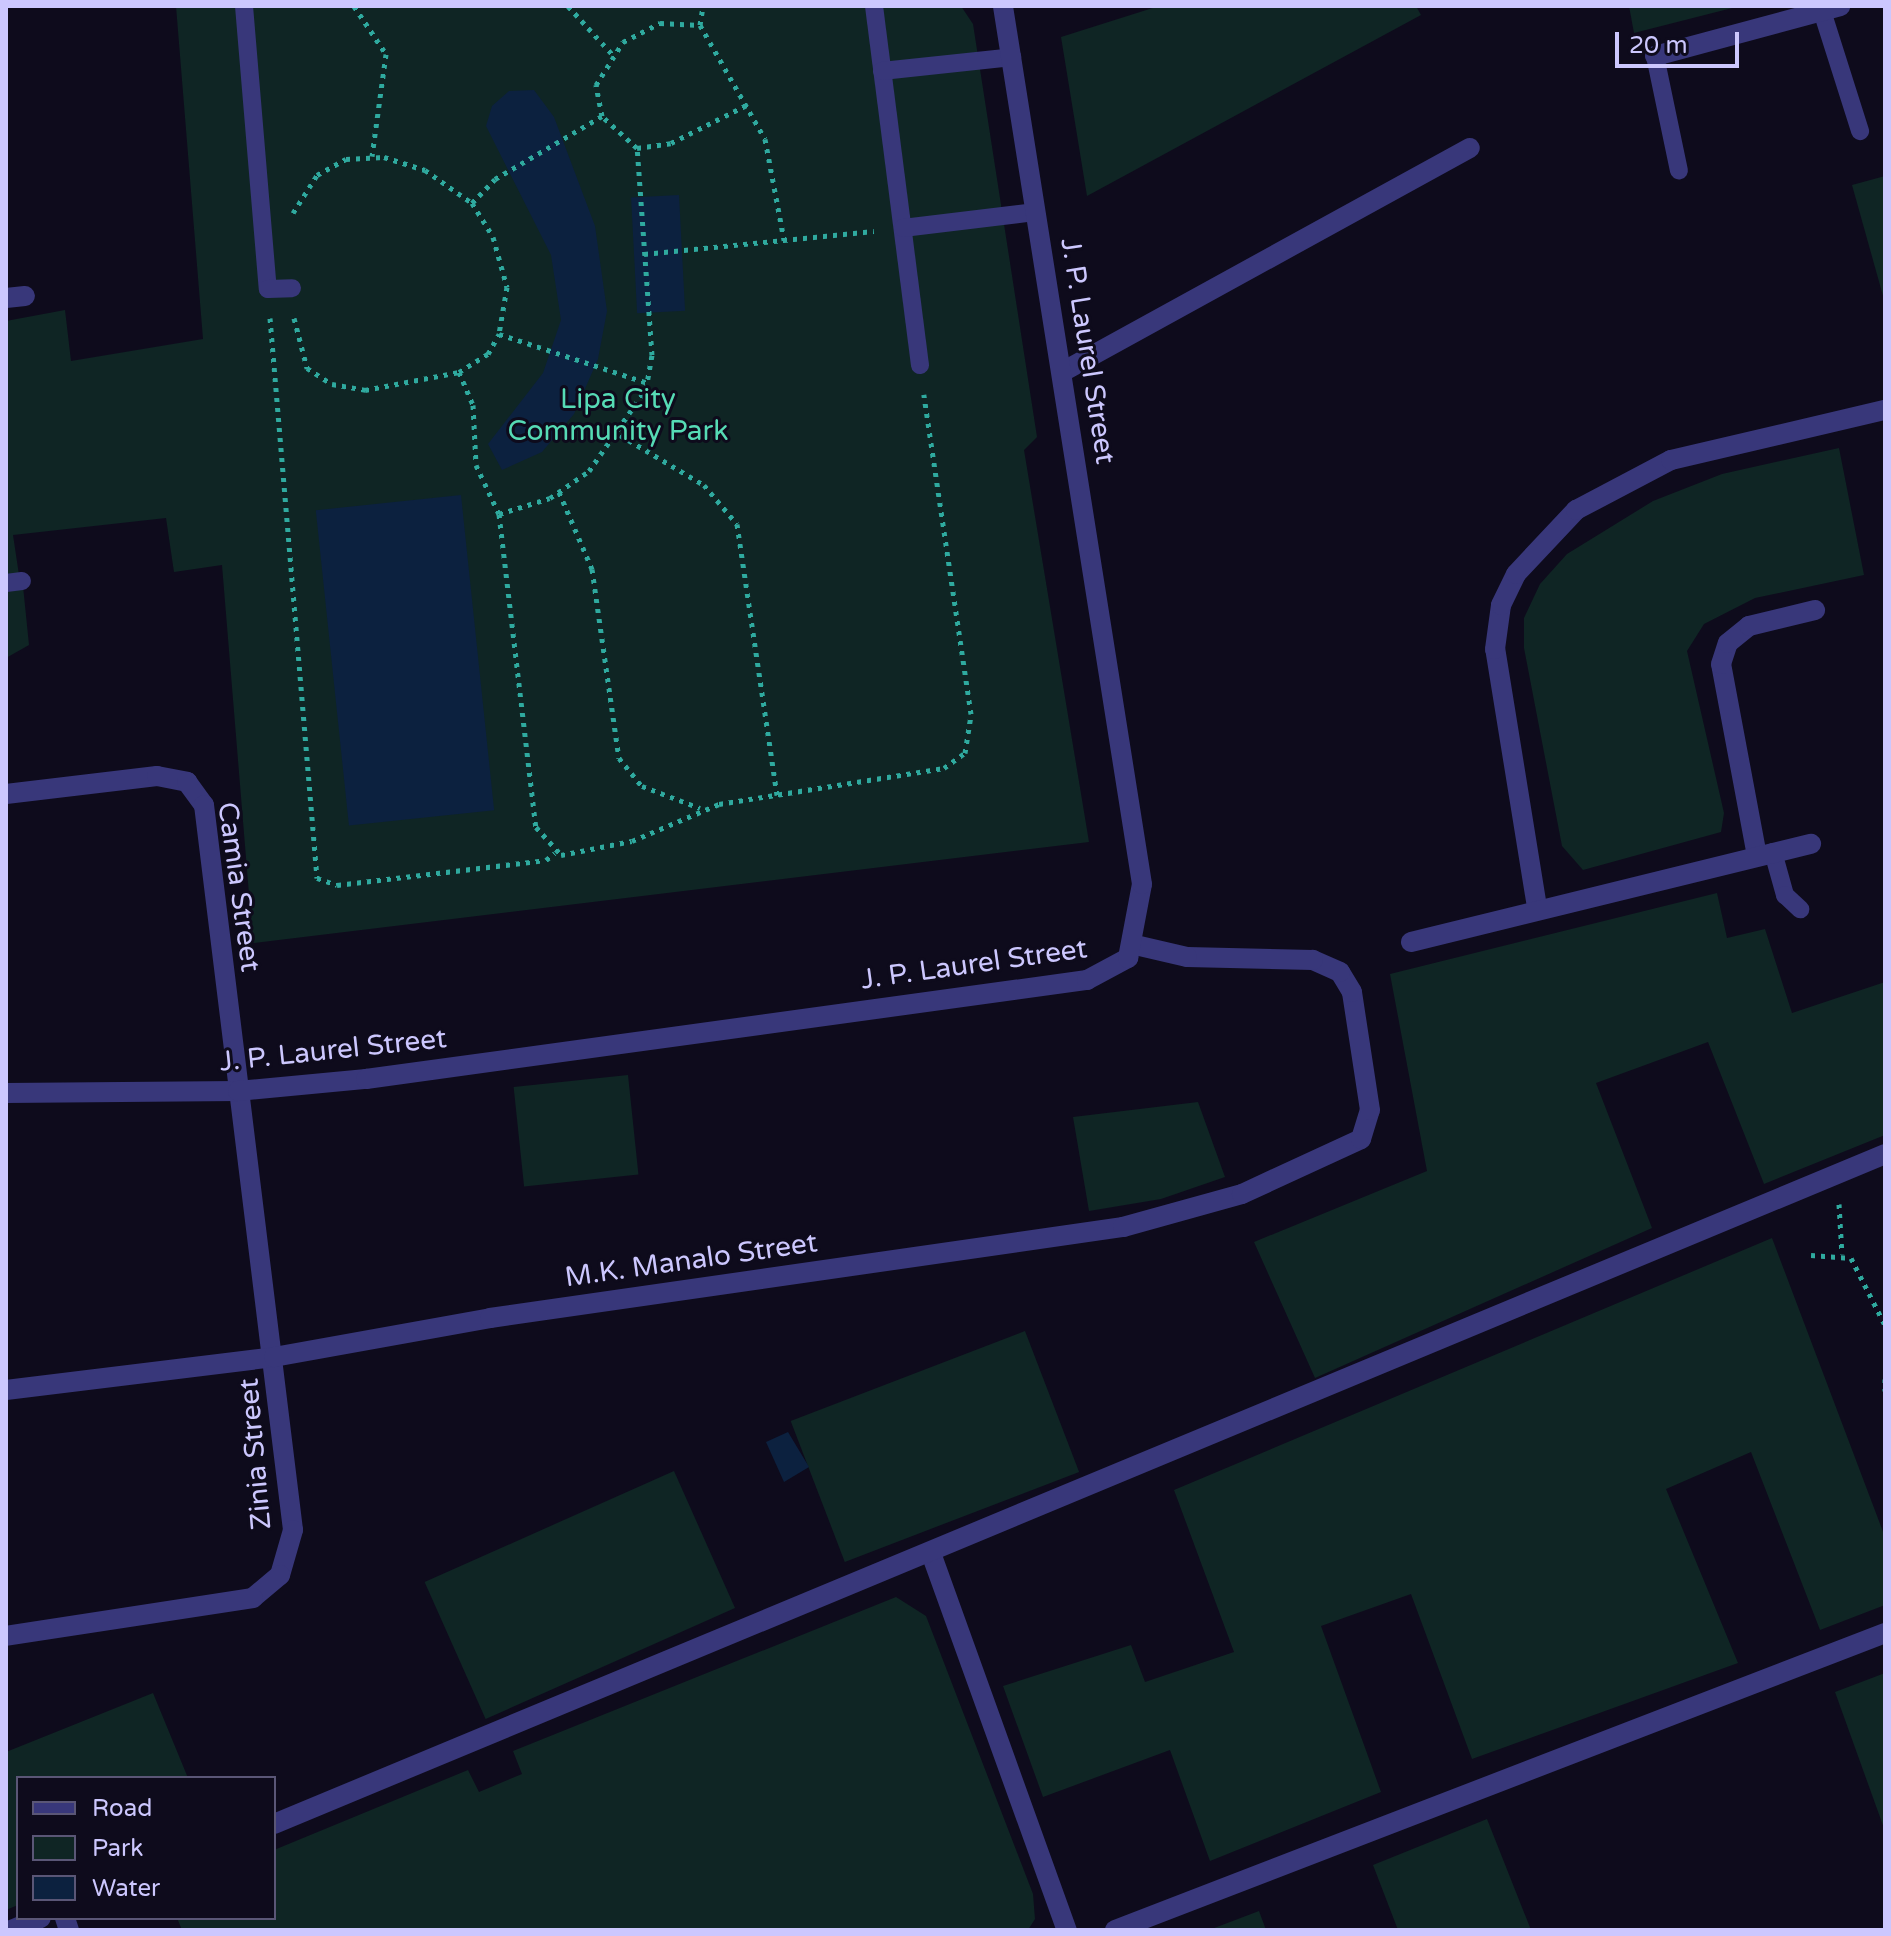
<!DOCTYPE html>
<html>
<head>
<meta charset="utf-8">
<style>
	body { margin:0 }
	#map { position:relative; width:1891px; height:1936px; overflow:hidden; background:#0e0b1c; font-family:"Varela Round",sans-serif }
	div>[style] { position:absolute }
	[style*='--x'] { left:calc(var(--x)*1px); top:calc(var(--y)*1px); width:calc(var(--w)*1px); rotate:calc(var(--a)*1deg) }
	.green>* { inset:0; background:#0f2524; transform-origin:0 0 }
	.water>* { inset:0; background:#0c213f; transform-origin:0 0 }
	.path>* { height:5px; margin-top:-2.5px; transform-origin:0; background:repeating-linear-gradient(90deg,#2faa9f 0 4px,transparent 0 10px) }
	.service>* { height:18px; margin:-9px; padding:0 9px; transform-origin:9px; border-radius:9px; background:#38377a }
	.minor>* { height:20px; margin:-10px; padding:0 10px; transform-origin:10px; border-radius:10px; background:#38377a }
	.tertiary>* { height:20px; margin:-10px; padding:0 10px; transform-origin:10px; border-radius:10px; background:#38377a }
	span { translate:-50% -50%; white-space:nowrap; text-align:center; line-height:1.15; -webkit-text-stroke:6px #0e0b1c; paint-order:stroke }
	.street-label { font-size:28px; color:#ccc7fe }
	.park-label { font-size:28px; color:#56dbb5 }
	.frame { position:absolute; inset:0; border:8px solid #ccc7fe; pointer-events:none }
	.legend { position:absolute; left:16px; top:1776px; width:260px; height:144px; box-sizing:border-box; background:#0e0b1c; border:2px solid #5a5676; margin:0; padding:10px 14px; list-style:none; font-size:24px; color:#ccc7fe }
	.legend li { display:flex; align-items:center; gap:16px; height:40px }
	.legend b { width:40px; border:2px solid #5a5676 }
	.scale { position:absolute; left:1615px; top:32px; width:124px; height:36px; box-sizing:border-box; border:4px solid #ccc7fe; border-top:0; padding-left:10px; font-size:24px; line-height:28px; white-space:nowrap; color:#ccc7fe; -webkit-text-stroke:6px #0e0b1c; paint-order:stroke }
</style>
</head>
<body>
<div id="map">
	<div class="green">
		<div style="clip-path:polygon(176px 6px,961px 6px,973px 24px,1037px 437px,1024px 450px,1089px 842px,253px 943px,222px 565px,174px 572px,166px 518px,13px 535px,19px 575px,6px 577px,6px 321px,65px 310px,71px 361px,203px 339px)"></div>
		<div style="clip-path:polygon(1159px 6px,1416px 6px,1421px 15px,1087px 196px,1061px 37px)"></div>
		<div style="clip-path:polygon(1629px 6px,1740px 6px,1634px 33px)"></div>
		<div style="clip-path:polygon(1885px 176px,1885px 303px,1852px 185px)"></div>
		<div style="clip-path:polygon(1839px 448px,1864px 575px,1755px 598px,1704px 624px,1687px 651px,1724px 813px,1721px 832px,1583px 870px,1562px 846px,1524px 648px,1524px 618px,1540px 584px,1567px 554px,1653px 501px,1722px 474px)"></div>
		<div style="clip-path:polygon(23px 586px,29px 645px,6px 658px,6px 589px)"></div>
		<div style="clip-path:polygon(1717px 893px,1727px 938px,1765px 929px,1792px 1013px,1885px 982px,1885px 1135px,1764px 1184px,1708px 1042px,1596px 1083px,1652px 1228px,1315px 1378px,1254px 1242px,1427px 1171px,1390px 974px)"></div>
		<div style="left:628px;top:1075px;width:100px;height:115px;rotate:84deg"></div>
		<div style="clip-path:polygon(1198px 1102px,1225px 1177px,1161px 1199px,1089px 1211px,1073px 1117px)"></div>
		<div style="clip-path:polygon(1772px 1238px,1885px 1537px,1885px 1605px,1820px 1630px,1751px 1452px,1666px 1489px,1738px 1663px,1472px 1759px,1411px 1594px,1321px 1626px,1381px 1792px,1210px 1861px,1170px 1750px,1043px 1797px,1003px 1686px,1131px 1645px,1145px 1682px,1234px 1652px,1174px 1490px)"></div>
		<div style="left:1025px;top:1331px;width:151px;height:251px;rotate:69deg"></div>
		<div style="left:674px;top:1471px;width:150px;height:273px;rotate:66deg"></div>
		<div style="clip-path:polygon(896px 1597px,926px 1616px,1033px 1894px,1035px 1919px,1028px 1930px,182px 1930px,177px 1918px,274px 1918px,274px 1850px,468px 1770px,479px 1792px,522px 1774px,513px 1751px)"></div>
		<div style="clip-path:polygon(1885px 1673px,1885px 1831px,1835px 1692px)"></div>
		<div style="clip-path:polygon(153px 1693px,188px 1778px,18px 1778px,18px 1905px,6px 1910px,6px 1752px)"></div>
		<div style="clip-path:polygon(1487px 1819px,1531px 1930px,1398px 1930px,1373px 1865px)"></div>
		<div style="clip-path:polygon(1259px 1911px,1266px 1930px,1209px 1930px)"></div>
	</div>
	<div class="water">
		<div style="clip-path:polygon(534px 90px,554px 117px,595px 226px,607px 311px,598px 359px,574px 414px,542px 452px,502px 470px,488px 444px,543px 373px,561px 320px,551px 255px,486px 126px,492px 106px,509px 91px)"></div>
		<div style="left:679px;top:195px;width:116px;height:48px;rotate:87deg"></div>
		<div style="left:461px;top:495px;width:317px;height:146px;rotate:84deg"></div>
		<div style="clip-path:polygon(788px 1432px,809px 1467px,784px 1482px,766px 1442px)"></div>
	</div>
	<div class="path">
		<div style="--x:354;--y:6;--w:58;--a:56.3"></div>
		<div style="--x:386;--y:54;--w:103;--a:97.8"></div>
		<div style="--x:568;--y:6;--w:65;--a:47.5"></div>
		<div style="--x:700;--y:25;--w:131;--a:60.3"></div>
		<div style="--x:765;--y:139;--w:103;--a:79.3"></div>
		<div style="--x:637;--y:148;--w:34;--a:-8"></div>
		<div style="--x:671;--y:143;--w:87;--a:-26.6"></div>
		<div style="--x:472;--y:203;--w:33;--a:-46"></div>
		<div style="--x:495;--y:179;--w:124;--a:-30.5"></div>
		<div style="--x:293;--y:213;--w:45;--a:-57.7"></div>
		<div style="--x:317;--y:175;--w:33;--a:-29"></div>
		<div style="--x:346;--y:159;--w:38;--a:-3"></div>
		<div style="--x:384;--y:157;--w:43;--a:17.6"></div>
		<div style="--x:425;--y:170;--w:57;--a:35.1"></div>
		<div style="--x:472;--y:203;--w:40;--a:58"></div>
		<div style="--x:493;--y:237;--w:52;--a:74.4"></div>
		<div style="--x:507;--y:287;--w:48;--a:99.7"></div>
		<div style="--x:499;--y:334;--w:157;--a:18.2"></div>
		<div style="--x:644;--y:254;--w:231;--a:-5.7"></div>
		<div style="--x:270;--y:318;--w:562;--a:85.2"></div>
		<div style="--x:317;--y:878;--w:21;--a:19"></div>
		<div style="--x:337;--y:885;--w:210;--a:-6.8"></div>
		<div style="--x:546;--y:860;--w:11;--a:-38"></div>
		<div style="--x:294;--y:318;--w:52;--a:75.4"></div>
		<div style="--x:307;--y:368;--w:30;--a:33"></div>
		<div style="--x:332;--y:384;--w:34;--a:10"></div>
		<div style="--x:365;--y:390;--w:96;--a:-10.8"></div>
		<div style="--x:459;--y:372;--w:34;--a:-32"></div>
		<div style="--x:488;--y:354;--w:23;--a:-61"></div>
		<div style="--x:459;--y:372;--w:36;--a:67"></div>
		<div style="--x:473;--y:405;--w:60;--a:87.1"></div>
		<div style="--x:476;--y:465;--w:54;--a:64.9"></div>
		<div style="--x:499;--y:514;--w:315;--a:83.3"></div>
		<div style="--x:536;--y:827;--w:38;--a:48"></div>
		<div style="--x:561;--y:855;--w:72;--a:-11.2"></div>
		<div style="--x:632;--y:841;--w:95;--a:-23"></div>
		<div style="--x:719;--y:804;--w:228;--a:-9.1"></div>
		<div style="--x:944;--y:768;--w:26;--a:-36"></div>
		<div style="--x:965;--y:753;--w:39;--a:-81"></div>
		<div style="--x:971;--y:714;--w:323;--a:-98.4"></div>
		<div style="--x:620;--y:435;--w:98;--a:30.8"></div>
		<div style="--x:704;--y:485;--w:51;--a:49.8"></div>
		<div style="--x:737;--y:524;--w:274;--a:81.6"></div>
		<div style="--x:559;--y:492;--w:84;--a:66.8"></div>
		<div style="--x:592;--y:569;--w:191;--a:81.9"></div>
		<div style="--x:619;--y:758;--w:36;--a:51"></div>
		<div style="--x:642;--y:786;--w:62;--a:20.8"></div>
		<div style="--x:499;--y:514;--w:53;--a:-17.4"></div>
		<div style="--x:550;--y:498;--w:47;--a:-34.7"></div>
		<div style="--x:589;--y:471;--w:100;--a:-55.2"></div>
		<div style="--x:646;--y:389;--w:35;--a:-80"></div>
		<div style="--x:652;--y:355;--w:208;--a:-94.1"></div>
		<div style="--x:637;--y:148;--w:47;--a:-137.6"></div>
		<div style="--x:602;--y:116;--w:32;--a:-101"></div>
		<div style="--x:596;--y:85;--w:51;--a:-57.9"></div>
		<div style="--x:623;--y:42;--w:42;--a:-27.2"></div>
		<div style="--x:660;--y:23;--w:40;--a:2.9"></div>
		<div style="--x:700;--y:25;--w:19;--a:-81"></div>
		<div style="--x:1839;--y:1204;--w:50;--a:86.6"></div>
		<div style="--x:1811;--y:1255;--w:40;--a:4.3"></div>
		<div style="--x:1851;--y:1258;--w:75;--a:63.1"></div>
		<div style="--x:1885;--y:1379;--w:12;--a:90"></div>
	</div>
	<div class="service">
		<div style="--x:244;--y:6;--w:284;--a:85.2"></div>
		<div style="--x:268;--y:289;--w:24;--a:-2"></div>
		<div style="--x:874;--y:6;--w:362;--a:82.7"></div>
		<div style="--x:1822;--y:11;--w:126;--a:72.4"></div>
		<div style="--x:1655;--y:56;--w:117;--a:78.2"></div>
		<div style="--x:882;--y:71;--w:131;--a:-6.1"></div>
		<div style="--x:903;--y:228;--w:134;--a:-6.9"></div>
		<div style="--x:6;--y:583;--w:16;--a:-7"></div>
		<div style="--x:1773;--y:852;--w:45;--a:74.4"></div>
		<div style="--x:1785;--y:895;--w:21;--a:43"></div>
	</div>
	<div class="minor">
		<div style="--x:1655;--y:56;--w:192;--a:-15.1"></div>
		<div style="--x:6;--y:298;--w:19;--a:-6"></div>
		<div style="--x:1064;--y:371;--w:463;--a:-28.8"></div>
		<div style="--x:6;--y:794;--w:152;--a:-6.8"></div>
		<div style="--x:157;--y:776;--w:31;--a:11"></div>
		<div style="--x:187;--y:782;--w:29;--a:54"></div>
		<div style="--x:204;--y:805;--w:730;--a:83"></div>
		<div style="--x:293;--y:1530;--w:47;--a:106.1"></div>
		<div style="--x:280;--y:1575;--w:35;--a:140"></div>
		<div style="--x:253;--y:1598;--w:250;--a:171.3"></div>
		<div style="--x:1757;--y:856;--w:195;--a:-100.6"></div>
		<div style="--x:1721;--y:664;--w:22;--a:-72"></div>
		<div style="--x:1728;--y:643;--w:27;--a:-39"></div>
		<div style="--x:1749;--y:626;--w:68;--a:-13.6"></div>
		<div style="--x:1537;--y:907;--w:261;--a:-99.2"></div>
		<div style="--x:1495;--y:649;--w:44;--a:-82.2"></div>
		<div style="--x:1501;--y:605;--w:34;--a:-64"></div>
		<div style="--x:1516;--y:574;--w:88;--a:-46.8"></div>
		<div style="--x:1576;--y:510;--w:107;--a:-27.8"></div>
		<div style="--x:1671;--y:460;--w:220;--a:-13.2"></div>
		<div style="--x:1411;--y:942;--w:412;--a:-13.8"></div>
		<div style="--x:6;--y:1390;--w:270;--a:-7"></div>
		<div style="--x:274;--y:1357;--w:219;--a:-10.2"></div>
		<div style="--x:490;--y:1318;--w:640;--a:-8.18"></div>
		<div style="--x:1123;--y:1227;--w:123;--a:-15.5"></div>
		<div style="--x:1242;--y:1194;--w:131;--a:-24.8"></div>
		<div style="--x:1361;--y:1139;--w:30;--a:-73"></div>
		<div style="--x:1370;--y:1110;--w:119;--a:-98.7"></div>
		<div style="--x:1352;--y:992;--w:23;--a:-121"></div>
		<div style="--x:1340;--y:972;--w:30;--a:-156"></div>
		<div style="--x:1313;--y:960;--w:126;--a:-178.6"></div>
		<div style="--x:1187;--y:957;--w:53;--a:-167"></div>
		<div style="--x:932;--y:1556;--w:398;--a:70.2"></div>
		<div style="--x:274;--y:1824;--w:1745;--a:-22.58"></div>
		<div style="--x:65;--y:1918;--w:13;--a:72"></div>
		<div style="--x:11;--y:1930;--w:32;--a:-22"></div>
		<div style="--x:1115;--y:1930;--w:825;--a:-21.09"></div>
	</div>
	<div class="tertiary">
		<div style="--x:6;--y:1093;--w:232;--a:-0.5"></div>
		<div style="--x:238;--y:1091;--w:129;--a:-5.4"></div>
		<div style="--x:366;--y:1079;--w:728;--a:-7.82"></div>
		<div style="--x:1087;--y:980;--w:47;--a:-28.2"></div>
		<div style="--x:1128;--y:958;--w:75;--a:-79.3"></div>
		<div style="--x:1142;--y:884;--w:889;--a:-99"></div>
	</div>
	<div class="street-label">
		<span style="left:1088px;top:351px;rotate:81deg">J. P. Laurel Street</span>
		<span style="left:239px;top:887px;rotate:82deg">Camia Street</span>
		<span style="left:974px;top:964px;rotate:-8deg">J. P. Laurel Street</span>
		<span style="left:333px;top:1050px;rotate:-6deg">J. P. Laurel Street</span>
		<span style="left:691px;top:1260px;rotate:-8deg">M.K. Manalo Street</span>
		<span style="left:255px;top:1454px;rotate:-95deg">Zinia Street</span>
	</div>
	<div class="park-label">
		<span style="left:618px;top:415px">Lipa City<br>Community Park</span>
	</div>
	<div class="frame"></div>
	<ul class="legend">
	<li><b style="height:10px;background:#38377a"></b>Road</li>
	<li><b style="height:22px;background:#0f2524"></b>Park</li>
	<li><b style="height:22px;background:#0c213f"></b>Water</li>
	</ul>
	<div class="scale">20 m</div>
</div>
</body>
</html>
